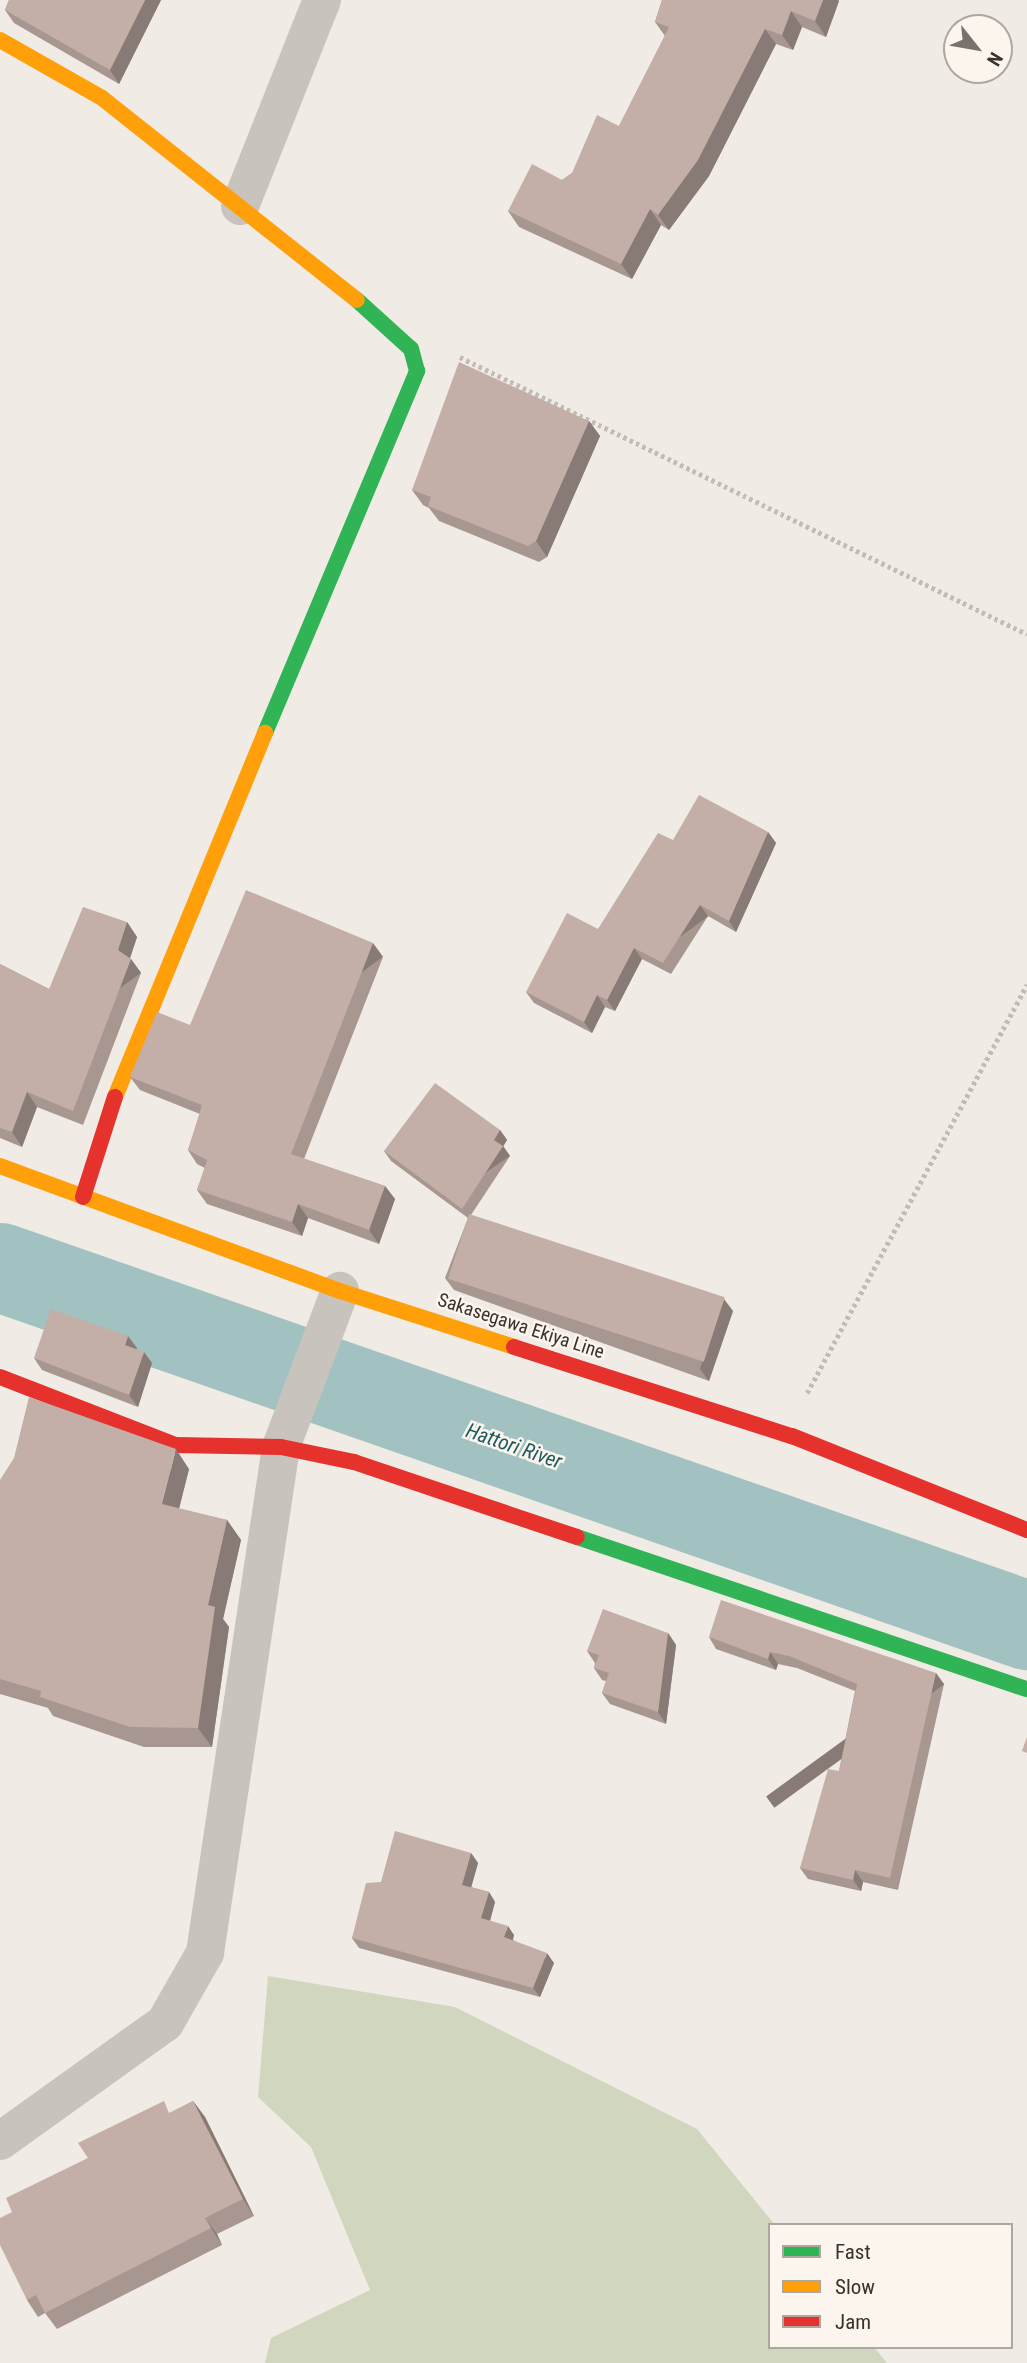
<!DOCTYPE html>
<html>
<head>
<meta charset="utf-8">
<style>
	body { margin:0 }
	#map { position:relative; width:1027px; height:2363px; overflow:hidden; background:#f0ebe5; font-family:"Roboto Condensed",sans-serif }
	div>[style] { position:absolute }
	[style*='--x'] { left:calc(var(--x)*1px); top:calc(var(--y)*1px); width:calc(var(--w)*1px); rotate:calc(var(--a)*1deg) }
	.green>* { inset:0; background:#d1d6bf }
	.river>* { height:89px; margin:-44.5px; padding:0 44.5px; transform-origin:44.5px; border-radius:44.5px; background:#a1c2c1 }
	.path>* { height:4.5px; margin-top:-2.25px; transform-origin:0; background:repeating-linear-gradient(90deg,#c2bbb6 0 3.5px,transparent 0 7px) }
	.street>* { height:38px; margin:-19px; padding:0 19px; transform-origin:19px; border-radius:19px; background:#c9c3be }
	.fast>* { height:16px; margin:-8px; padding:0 8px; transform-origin:8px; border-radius:8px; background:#30b455 }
	.slow>* { height:16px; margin:-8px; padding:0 8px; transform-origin:8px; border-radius:8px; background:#ff9f0a }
	.jam>* { height:16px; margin:-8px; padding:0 8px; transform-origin:8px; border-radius:8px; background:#e5322d }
	.wall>* { inset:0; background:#a89690 }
	.shaded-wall>* { inset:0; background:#887a75; transform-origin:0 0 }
	.building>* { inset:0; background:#c3afa7; transform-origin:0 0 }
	span { translate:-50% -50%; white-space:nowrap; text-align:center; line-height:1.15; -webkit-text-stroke:5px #fbf5ee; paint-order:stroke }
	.street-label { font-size:19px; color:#3b302b }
	.water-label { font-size:21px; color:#1f5a5e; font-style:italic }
	.legend { position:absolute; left:768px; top:2223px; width:245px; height:126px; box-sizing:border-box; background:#fbf5ee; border:2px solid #aea6a0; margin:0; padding:9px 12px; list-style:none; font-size:21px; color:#3b302b }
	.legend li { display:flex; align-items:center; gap:14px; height:35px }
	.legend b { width:35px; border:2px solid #aea6a0 }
	.north { position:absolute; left:943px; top:14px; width:70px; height:70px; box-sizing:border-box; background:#fbf5ee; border:2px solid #aea6a0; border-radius:50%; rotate:121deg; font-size:19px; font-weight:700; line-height:28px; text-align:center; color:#3b302b }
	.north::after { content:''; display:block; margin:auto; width:24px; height:32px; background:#7a716c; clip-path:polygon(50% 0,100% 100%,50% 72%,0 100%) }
</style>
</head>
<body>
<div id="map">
	<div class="green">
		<div style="clip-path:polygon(268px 1976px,455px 2007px,697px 2129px,775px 2225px,770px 2225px,770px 2347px,874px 2347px,887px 2363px,265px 2363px,271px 2338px,370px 2290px,311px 2147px,258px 2097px)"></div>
	</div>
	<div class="river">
		<div style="--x:0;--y:1267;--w:1088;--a:19.22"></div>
	</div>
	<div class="path">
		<div style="--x:460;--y:357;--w:631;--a:26.04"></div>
		<div style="--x:807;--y:1393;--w:464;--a:-61.7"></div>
	</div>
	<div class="street">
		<div style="--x:240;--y:206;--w:222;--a:-68.3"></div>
		<div style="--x:0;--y:2141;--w:203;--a:-35.6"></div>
		<div style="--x:165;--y:2023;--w:81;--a:-60.3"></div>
		<div style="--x:205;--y:1953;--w:512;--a:-81.46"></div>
		<div style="--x:281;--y:1447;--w:167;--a:-69.3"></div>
	</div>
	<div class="fast">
		<div style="--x:265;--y:733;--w:393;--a:-67.2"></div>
		<div style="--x:417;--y:371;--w:23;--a:-105"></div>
		<div style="--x:411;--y:349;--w:73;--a:-137.8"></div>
		<div style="--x:577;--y:1537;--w:475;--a:18.7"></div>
	</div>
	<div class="slow">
		<div style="--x:0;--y:40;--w:117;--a:29.6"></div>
		<div style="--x:102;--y:98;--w:325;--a:38.4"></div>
		<div style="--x:115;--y:1097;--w:394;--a:-67.6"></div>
		<div style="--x:0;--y:1166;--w:362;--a:20.2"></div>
		<div style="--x:340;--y:1291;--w:183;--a:17.8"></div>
	</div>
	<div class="jam">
		<div style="--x:83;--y:1197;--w:105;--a:-72.3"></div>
		<div style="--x:514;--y:1347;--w:292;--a:17.8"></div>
		<div style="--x:792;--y:1436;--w:253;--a:21.8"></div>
		<div style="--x:0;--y:1377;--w:188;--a:21.2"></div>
		<div style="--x:175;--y:1445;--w:106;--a:1.1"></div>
		<div style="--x:281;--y:1447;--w:75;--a:11.6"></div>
		<div style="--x:354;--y:1462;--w:235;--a:18.6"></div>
	</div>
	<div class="wall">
		<div style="clip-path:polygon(9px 0,161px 0,119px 84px,14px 23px,5px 10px)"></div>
		<div style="clip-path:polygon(662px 0,838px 0,839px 1px,826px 37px,802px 27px,793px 50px,776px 44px,709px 176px,669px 230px,661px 225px,632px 279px,519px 227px,508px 211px,562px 180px,572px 173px,619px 126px,665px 36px,655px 22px)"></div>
		<div style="clip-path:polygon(589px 421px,600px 436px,547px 557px,539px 562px,439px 521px,429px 508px,423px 505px,412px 490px)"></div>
		<div style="clip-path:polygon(768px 832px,776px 843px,736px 932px,708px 916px,671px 974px,642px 959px,615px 1011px,605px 1007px,592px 1033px,534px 1003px,526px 992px,598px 929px,673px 840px)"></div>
		<div style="clip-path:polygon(127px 922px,137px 937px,130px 958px,141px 973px,83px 1125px,37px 1107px,22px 1147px,0 1138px,0 964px,49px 989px)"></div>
		<div style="clip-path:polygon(383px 957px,304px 1159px,385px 1186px,395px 1199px,379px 1244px,308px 1218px,302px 1236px,207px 1204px,197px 1190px,205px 1168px,197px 1164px,188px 1150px,200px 1114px,140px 1090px,130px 1077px,190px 1025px)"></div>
		<div style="clip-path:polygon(500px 1130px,507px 1140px,503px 1146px,510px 1156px,471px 1215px,733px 1311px,709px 1381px,454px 1290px,445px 1278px,468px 1218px,391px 1161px,384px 1151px)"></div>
		<div style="clip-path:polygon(137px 1348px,136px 1349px,152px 1363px,138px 1407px,42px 1370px,34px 1358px)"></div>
		<div style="clip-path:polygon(189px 1469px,179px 1509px,227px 1520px,241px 1540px,223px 1619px,229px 1627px,212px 1747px,144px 1747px,53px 1716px,48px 1708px,0 1694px,0 1480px)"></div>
		<div style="clip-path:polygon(668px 1633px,676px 1645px,666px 1724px,610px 1704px,602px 1693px,606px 1681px,602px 1680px,594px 1668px,595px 1663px,587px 1651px)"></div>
		<div style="clip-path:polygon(709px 1637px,944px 1684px,898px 1890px,863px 1882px,861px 1891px,808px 1879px,800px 1868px,839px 1771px,855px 1691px,797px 1668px,778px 1664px,776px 1670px,716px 1649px)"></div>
		<div style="clip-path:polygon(471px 1853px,478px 1863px,471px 1887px,489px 1892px,495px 1902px,490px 1921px,514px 1935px,513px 1940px,554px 1963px,540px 1997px,359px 1948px,352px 1938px,381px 1882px)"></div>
		<div style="clip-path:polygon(193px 2101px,205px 2117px,254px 2216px,217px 2234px,222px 2245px,57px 2329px,45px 2313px,38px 2317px,27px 2300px,12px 2212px,88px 2158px)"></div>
	</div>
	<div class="shaded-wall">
		<div style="clip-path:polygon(145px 0,161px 0,119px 84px,110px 70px)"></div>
		<div style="clip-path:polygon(823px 0,838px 0,839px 1px,826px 37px,815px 21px)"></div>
		<div style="clip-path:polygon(791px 11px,802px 27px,793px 50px,782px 35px)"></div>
		<div style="clip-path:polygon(765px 29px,776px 44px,709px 176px,669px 230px,658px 215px)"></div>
		<div style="clip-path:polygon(650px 209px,661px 225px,632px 279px,621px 264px)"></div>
		<div style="clip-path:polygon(589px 421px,600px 436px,547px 557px,536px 541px)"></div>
		<div style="clip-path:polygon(768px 832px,776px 843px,736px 932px,729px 921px)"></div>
		<div style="left:700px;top:905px;width:14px;height:69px;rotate:54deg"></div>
		<div style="clip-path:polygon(127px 922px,137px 937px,128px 964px,118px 950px)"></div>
		<div style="left:373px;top:943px;width:17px;height:226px;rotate:54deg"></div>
		<div style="clip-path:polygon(634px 948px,642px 959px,615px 1011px,607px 1000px)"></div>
		<div style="left:131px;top:959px;width:17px;height:163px;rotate:54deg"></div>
		<div style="clip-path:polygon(597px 995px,605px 1007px,592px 1033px,584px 1022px)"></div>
		<div style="clip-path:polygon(27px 1092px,37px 1107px,22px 1147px,12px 1132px)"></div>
		<div style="clip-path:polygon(500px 1130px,507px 1140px,501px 1150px,494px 1140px)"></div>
		<div style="left:503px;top:1146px;width:12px;height:75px;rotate:55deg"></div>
		<div style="clip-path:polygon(385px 1186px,395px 1199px,379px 1244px,369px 1230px)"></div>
		<div style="clip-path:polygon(298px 1204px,308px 1218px,302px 1236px,292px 1222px)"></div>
		<div style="clip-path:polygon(724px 1299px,733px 1311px,709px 1381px,700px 1369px)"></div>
		<div style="clip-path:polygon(128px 1336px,137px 1348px,133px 1357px,125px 1345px)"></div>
		<div style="clip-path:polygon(144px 1352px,152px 1363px,138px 1407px,129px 1395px)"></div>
		<div style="clip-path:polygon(176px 1449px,189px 1469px,175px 1524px,162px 1504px)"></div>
		<div style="clip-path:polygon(227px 1520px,241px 1540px,223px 1619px,229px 1627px,212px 1747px,198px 1728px,208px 1605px)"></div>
		<div style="clip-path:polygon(668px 1633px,676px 1645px,666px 1724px,658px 1712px)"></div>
		<div style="clip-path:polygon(770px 1652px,778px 1664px,776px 1670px,768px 1659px)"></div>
		<div style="left:936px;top:1673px;width:14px;height:210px;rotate:54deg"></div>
		<div style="clip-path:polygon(471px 1853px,478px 1863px,469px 1895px,462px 1885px)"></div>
		<div style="clip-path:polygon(855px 1870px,863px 1882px,861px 1891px,853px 1880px)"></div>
		<div style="clip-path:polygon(489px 1892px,495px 1902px,488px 1928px,481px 1918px)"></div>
		<div style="clip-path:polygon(508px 1926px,514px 1935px,511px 1946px,504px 1937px)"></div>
		<div style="clip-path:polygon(547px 1953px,554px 1963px,540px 1997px,533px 1988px)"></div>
		<div style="clip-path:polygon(193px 2101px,205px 2117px,254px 2216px,243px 2199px)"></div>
		<div style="clip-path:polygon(205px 2218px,217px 2234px,222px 2245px,211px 2228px)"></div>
	</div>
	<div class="building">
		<div style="clip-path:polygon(9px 0,145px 0,110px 70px,5px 10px)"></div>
		<div style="clip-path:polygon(662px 0,823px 0,815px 21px,791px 11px,782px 35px,765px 29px,698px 160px,658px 215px,650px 209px,621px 264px,508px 211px,532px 164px,562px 180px,572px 173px,597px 115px,619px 126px,669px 27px,655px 22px)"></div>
		<div style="clip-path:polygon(459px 362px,589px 421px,536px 541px,528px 546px,428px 506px,431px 497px,412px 490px)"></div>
		<div style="clip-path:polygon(699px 795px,768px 832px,729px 921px,700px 905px,663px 963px,634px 948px,607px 1000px,597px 995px,584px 1022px,526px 992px,567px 913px,598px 929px,658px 833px,673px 840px)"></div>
		<div style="clip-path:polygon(246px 890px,373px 943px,291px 1154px,385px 1186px,369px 1230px,298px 1204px,292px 1222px,197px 1190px,207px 1160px,188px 1150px,202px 1105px,130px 1077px,157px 1012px,190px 1025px)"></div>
		<div style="clip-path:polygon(83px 907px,127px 922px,118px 950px,131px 959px,73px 1111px,27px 1092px,12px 1132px,0 1128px,0 964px,49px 989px)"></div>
		<div style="clip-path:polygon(435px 1083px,500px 1130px,494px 1140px,503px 1146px,462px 1209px,384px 1151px)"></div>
		<div style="left:469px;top:1214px;width:269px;height:68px;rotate:18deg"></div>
		<div style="clip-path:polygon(51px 1309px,128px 1336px,125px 1345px,144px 1352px,129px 1395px,34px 1358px)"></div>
		<div style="clip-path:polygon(29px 1397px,176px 1449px,162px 1504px,227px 1520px,208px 1605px,215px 1607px,198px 1728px,130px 1727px,40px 1697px,41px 1691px,0 1679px,0 1480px,14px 1458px)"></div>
		<div style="clip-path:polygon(721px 1600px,936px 1673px,890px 1878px,855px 1870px,853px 1880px,800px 1868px,828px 1769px,839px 1771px,857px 1684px,789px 1656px,770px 1652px,768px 1659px,709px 1637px)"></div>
		<div style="clip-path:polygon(603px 1609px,668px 1633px,658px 1712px,602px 1693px,609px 1673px,594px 1668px,599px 1655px,587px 1651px)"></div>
		<div style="clip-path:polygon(1027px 1737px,1027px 1753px,1022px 1751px)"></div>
		<div style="clip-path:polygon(395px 1831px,471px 1853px,462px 1885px,489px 1892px,481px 1918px,508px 1926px,504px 1937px,547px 1953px,533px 1988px,352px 1938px,366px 1883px,381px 1882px)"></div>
		<div style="clip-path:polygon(164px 2101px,169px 2113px,193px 2101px,243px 2199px,205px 2218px,211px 2228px,45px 2313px,36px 2295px,27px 2300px,0 2245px,0 2218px,12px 2212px,6px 2198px,88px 2158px,78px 2143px)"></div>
	</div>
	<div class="street-label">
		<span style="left:521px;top:1326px;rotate:18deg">Sakasegawa Ekiya Line</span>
	</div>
	<div class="water-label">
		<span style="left:514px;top:1446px;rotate:19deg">Hattori River</span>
	</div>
	<ul class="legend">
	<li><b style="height:9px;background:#30b455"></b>Fast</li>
	<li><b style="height:9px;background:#ff9f0a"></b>Slow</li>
	<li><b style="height:9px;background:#e5322d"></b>Jam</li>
	</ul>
	<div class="north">N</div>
</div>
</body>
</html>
